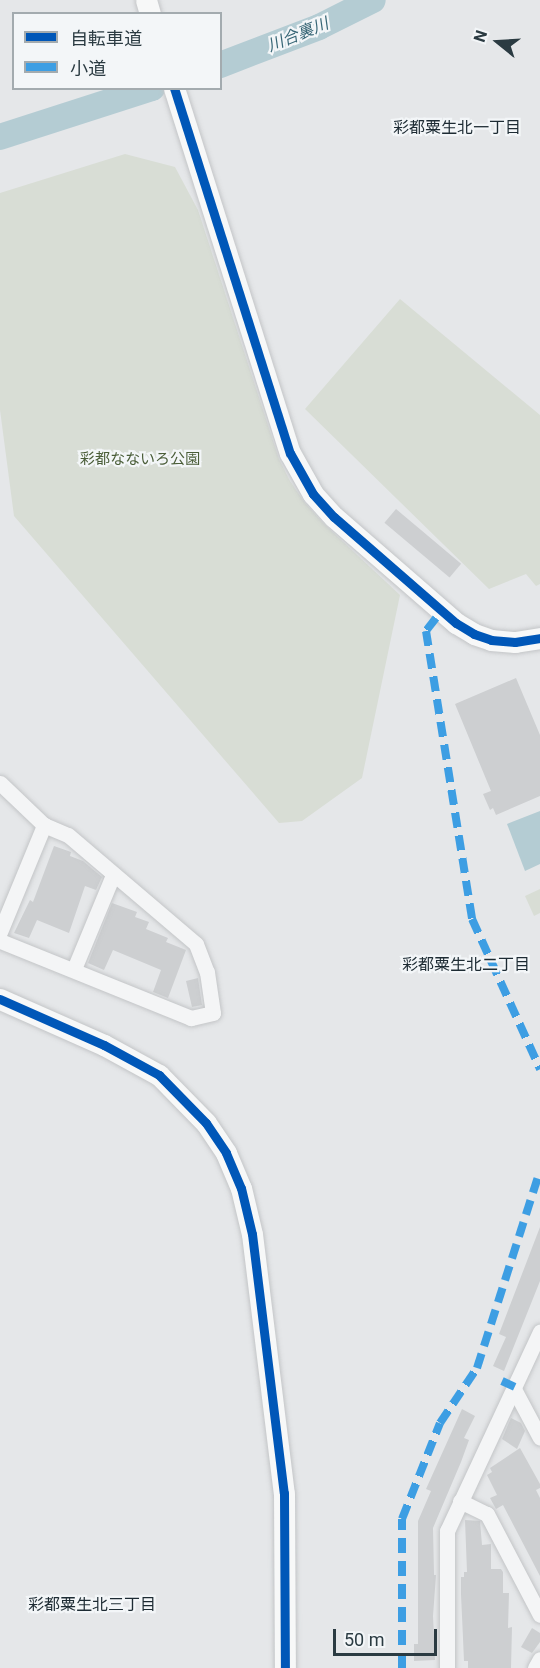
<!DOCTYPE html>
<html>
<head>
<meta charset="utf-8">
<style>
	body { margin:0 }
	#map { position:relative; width:540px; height:1668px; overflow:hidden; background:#e5e7e9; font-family:Roboto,"Noto Sans JP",sans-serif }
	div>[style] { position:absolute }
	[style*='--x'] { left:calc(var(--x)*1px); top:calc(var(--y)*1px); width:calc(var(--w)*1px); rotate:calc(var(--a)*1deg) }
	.green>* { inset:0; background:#d8ddd5 }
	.water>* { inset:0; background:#b4ccd3 }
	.river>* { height:26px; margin:-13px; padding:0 13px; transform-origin:13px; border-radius:13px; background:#b4ccd3 }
	.building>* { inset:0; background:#cdcfd1; transform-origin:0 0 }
	.roads { filter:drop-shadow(0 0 2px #c3c5c7) drop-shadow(0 0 2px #c3c5c7) }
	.street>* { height:15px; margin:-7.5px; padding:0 7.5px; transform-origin:7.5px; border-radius:7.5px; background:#f4f5f6 }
	.secondary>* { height:21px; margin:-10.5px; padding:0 10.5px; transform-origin:10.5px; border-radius:10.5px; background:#f7f8f8 }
	.quiet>* { height:8px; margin-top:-4px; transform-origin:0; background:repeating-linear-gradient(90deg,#3d9ee3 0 15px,transparent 0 23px) }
	.cycleway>* { height:9px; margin:-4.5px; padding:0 4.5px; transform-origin:4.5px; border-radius:4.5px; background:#0057b8 }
	span { translate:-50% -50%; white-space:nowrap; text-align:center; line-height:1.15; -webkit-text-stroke:4.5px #f3f6f8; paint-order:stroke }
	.park-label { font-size:15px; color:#4b5e39 }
	.water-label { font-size:16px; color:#366575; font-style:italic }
	.neighbourhood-label { font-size:16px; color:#1d2b33 }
	.legend { position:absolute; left:12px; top:12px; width:210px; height:78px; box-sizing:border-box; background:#f3f6f8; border:2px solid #a3abaf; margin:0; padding:8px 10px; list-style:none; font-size:18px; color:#2b3b42 }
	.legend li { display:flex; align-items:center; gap:12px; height:30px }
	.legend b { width:30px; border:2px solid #a3abaf }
	.north { position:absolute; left:468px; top:12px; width:60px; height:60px; -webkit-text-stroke:4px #f3f6f8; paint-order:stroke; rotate:288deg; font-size:16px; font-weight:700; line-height:24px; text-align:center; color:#2b3b42 }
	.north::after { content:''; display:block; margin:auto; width:21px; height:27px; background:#2b3b42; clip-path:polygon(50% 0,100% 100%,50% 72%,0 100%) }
	.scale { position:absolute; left:333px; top:1629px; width:104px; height:27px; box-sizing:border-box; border:3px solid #2b3b42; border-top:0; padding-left:8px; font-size:18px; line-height:21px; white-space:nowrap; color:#2b3b42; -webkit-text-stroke:4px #f3f6f8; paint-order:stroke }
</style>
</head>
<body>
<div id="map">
	<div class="green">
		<div style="clip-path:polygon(125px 154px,175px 167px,198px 210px,279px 459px,290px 481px,305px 503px,324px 524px,400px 595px,362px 778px,302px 821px,279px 823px,14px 516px,0 410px,0 193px)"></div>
		<div style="clip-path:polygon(400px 299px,540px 415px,540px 584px,536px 586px,526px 574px,489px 589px,305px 409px)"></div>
		<div style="clip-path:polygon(540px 889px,540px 913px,534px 916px,525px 896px)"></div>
	</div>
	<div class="water">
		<div style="clip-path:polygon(540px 811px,540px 864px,525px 871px,507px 824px)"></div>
	</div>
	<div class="river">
		<div style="--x:220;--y:65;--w:106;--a:-21"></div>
		<div style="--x:319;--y:27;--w:60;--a:-26.6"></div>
		<div style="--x:0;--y:137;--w:160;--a:-17.9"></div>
	</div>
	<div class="building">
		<div style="left:396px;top:509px;width:85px;height:18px;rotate:40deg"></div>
		<div style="clip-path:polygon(516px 678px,540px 735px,540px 796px,496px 815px,493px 808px,490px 810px,483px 794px,491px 791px,455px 704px)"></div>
		<div style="clip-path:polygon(54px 846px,71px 852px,70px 856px,83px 861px,102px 877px,96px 890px,85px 886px,69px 933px,37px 920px,29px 938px,14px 933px,30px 900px,33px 902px)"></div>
		<div style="clip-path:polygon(112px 903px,137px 912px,135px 917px,149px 922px,146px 929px,168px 938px,166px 942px,186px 950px,168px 998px,153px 992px,161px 970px,113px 950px,104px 970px,88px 963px)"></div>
		<div style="clip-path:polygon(198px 978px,202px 1005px,192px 1007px,186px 981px)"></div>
		<div style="clip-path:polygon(540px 1227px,540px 1281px,504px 1371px,493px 1366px,506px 1337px,499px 1334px)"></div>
		<div style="clip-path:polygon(462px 1409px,475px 1416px,464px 1438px,469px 1440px,461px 1462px,433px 1528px,434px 1575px,436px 1575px,433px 1616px,435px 1660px,414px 1661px,414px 1644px,418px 1644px,418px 1521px,431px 1491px,426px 1489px)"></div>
		<div style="clip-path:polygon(511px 1418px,521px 1423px,525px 1431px,517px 1449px,502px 1439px)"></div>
		<div style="clip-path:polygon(520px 1448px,540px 1484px,540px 1488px,536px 1490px,540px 1498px,540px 1576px,503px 1505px,496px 1509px,490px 1498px,497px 1495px,487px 1475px,492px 1472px,490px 1468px)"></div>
		<div style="clip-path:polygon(465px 1520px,480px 1521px,482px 1545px,491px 1544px,491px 1569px,501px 1569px,503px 1572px,503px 1593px,509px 1593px,508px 1628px,512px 1627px,511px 1668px,468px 1668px,468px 1661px,464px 1661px,461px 1594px,461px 1577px,464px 1577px,464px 1572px,467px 1572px)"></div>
		<div style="clip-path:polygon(532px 1628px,540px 1633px,540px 1642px,532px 1653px,521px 1647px)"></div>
	</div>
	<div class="roads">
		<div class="street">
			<div style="--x:0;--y:783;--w:61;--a:43.7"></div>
			<div style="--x:44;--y:825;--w:26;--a:23"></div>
			<div style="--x:68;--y:835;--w:168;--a:40.4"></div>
			<div style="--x:196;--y:944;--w:30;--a:69"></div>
			<div style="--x:207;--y:972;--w:41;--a:81.7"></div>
			<div style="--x:213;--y:1013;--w:23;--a:167"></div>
			<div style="--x:191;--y:1018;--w:206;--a:-158"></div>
			<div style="--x:0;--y:932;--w:116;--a:-67.6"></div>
			<div style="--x:74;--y:969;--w:102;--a:-67.5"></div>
			<div style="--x:514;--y:1389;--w:55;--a:62"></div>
			<div style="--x:460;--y:1501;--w:30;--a:26"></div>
			<div style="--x:487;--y:1514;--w:114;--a:62.3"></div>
			<div style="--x:447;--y:1668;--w:137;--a:-90"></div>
			<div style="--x:447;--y:1531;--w:220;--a:-65"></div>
			<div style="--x:535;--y:1668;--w:10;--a:-61"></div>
		</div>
		<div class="secondary">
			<div style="--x:146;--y:0;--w:15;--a:74"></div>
			<div style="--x:174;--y:88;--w:383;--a:72.4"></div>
			<div style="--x:290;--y:453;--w:47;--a:60.7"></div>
			<div style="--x:313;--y:494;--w:31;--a:48"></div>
			<div style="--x:334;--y:517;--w:162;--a:41"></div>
			<div style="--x:456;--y:623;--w:21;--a:31"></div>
			<div style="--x:474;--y:634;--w:18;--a:19"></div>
			<div style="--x:491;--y:640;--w:24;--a:5"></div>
			<div style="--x:515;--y:642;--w:25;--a:-9"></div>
			<div style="--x:0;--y:999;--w:114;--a:23.9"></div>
			<div style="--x:104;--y:1045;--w:63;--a:28.6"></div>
			<div style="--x:159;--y:1075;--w:67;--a:45.6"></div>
			<div style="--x:206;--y:1123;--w:36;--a:56"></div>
			<div style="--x:226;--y:1153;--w:38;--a:67"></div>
			<div style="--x:241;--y:1188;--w:47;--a:76.6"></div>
			<div style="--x:252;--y:1234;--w:261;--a:83"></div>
			<div style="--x:284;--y:1493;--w:175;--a:89.7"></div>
		</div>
	</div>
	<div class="quiet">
		<div style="--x:436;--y:618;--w:16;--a:128"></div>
		<div style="--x:426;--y:631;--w:292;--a:80.9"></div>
		<div style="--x:472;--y:919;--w:165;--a:65.6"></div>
		<div style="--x:502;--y:1381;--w:14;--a:25"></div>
		<div style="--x:402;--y:1668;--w:149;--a:-90"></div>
		<div style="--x:402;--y:1519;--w:103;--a:-68.4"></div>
		<div style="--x:440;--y:1423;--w:66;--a:-56.1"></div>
		<div style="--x:477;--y:1368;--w:207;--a:-72.3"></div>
	</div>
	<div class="cycleway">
		<div style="--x:174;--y:88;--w:383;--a:72.4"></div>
		<div style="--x:290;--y:453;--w:47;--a:60.7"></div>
		<div style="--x:313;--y:494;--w:31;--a:48"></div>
		<div style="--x:334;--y:517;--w:162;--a:41"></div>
		<div style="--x:456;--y:623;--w:21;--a:31"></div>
		<div style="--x:474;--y:634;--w:18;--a:19"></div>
		<div style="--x:491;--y:640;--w:24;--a:5"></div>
		<div style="--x:515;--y:642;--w:25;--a:-9"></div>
		<div style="--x:0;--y:999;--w:114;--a:23.9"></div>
		<div style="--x:104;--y:1045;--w:63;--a:28.6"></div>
		<div style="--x:159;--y:1075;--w:67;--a:45.6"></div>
		<div style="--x:206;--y:1123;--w:36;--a:56"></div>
		<div style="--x:226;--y:1153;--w:38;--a:67"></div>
		<div style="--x:241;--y:1188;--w:47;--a:76.6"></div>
		<div style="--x:252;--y:1234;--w:261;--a:83"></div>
		<div style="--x:284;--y:1493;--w:175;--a:89.7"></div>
	</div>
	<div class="park-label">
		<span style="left:140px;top:460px">彩都なないろ公園</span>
	</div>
	<div class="water-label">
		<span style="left:298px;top:35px;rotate:-22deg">川合裏川</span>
	</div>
	<div class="neighbourhood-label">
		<span style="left:457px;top:128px">彩都粟生北一丁目</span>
		<span style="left:466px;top:965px">彩都粟生北二丁目</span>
		<span style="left:92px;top:1605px">彩都粟生北三丁目</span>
	</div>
	<ul class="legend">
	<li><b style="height:8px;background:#0057b8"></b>自転車道</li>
	<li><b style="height:8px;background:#3d9ee3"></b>小道</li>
	</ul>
	<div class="north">N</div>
	<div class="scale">50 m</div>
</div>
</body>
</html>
